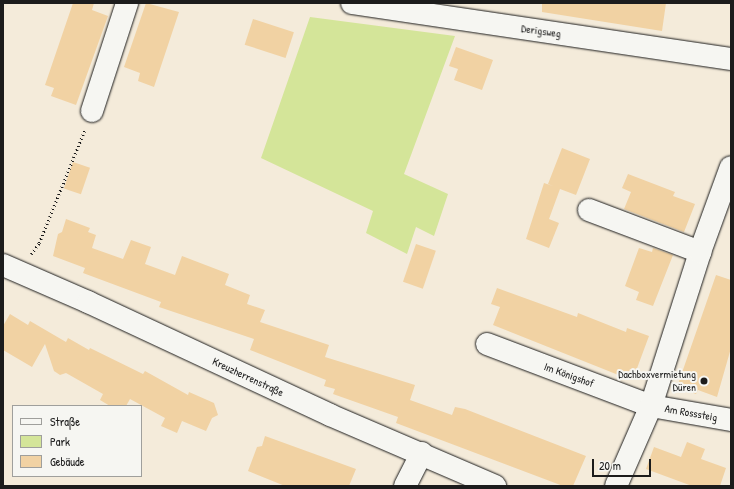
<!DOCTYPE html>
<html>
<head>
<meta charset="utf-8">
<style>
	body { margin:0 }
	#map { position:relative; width:734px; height:489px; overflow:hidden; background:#f4ebda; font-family:"Patrick Hand",sans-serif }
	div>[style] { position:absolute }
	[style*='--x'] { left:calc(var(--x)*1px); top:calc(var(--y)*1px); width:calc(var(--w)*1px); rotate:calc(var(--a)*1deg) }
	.green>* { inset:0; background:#d4e599 }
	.building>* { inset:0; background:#f1d2a3; transform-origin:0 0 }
	.path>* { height:2.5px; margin-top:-1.25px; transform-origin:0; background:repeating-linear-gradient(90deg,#1c1c1c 0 1px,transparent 0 4px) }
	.roads { filter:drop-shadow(0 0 1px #1c1c1c) drop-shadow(0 0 1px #1c1c1c) }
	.minor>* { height:22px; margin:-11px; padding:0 11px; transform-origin:11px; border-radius:11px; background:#f6f6f2 }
	.dots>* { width:11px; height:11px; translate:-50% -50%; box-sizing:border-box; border:2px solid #f6f6f2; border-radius:50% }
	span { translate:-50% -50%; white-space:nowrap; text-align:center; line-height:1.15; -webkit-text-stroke:4px #f6f6f2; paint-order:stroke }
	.street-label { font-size:11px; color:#1c1c1c }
	.poi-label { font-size:11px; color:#1c1c1c }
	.right { translate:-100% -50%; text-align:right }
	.frame { position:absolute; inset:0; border:4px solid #1c1c1c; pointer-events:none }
	.legend { position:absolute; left:12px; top:405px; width:130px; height:72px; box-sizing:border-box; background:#f6f6f2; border:1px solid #9f9f9c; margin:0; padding:5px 7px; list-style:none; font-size:12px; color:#1c1c1c }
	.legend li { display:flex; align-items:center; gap:8px; height:20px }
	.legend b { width:20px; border:1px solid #9f9f9c }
	.scale { position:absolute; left:592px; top:459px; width:59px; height:18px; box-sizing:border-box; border:2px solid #1c1c1c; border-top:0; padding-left:5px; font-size:12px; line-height:14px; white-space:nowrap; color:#1c1c1c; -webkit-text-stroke:3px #f6f6f2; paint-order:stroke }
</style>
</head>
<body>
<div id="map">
	<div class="green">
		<div style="clip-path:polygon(310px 17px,455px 36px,404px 174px,448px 194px,434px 236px,416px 227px,407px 254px,366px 233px,373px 211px,261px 158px)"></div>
	</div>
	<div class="building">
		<div style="clip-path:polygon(73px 3px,94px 3px,92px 10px,108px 16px,76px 105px,51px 96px,54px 88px,45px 85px)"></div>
		<div style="clip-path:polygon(146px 3px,179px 12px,154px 87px,138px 81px,140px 73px,124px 67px)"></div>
		<div style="clip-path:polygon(542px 3px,666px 3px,662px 31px,542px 12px)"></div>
		<div style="left:253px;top:19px;width:43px;height:27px;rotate:18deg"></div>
		<div style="clip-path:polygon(456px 47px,493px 60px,482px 90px,454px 80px,458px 69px,449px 66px)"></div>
		<div style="clip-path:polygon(562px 148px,590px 159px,576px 195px,560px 189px,549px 219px,559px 223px,549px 248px,526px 239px,544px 183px,553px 186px,548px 184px)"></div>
		<div style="left:73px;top:162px;width:18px;height:28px;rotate:19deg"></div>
		<div style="clip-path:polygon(628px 174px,675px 192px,673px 196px,695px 204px,684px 232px,624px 209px,631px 192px,622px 188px)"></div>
		<div style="clip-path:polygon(66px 219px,90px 228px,88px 232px,96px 235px,92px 248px,123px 259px,131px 240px,151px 247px,145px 264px,175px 275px,182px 256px,229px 274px,225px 285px,250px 295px,247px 304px,265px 310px,260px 322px,329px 345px,325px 357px,415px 385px,410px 400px,452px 415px,455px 407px,465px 409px,586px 456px,573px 486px,563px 486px,396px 423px,398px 417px,333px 394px,335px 389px,324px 386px,326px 380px,250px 350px,254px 339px,159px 307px,161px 302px,83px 273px,85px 268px,53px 256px,58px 234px,62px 232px)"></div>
		<div style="left:416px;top:244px;width:21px;height:40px;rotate:19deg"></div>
		<div style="clip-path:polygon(639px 248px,652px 252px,653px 248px,673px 255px,653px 306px,636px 300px,639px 292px,625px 286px)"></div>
		<div style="clip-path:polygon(716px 275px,731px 280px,731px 348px,717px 397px,698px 390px,696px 394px,677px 387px)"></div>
		<div style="clip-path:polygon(497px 288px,577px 317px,578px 313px,626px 332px,627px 328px,649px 336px,636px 371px,630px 369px,626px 378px,493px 325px,500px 307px,491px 304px)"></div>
		<div style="clip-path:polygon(10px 314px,28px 325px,30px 321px,66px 342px,68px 338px,89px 350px,90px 348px,143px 374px,145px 371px,188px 395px,189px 392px,214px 403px,218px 415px,212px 418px,206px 431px,182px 421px,177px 433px,161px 426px,165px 418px,130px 399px,126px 406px,110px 406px,100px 400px,103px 394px,66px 373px,60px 375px,54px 371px,45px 344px,32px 367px,3px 350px,3px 326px)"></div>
		<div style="clip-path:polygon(265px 436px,356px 469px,349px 486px,285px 486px,248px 471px,257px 447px,262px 446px)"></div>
		<div style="clip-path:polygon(687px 442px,705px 449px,701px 459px,726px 468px,720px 486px,692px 486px,646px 469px,654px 447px,681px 457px)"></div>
	</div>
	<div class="path">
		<div style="--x:31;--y:254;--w:14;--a:-54"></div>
		<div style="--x:39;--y:243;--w:123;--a:-68"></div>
	</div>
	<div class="roads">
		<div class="minor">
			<div style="--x:352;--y:3;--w:383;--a:8.4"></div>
			<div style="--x:92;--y:111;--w:114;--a:-72"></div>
			<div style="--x:589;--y:210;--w:119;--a:20.7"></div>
			<div style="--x:3;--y:265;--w:93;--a:23.5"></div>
			<div style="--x:88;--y:302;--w:267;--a:25"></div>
			<div style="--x:330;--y:415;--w:180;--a:23.3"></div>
			<div style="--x:487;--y:344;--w:175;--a:20.7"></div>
			<div style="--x:651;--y:406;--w:81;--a:9.9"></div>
			<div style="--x:405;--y:486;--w:37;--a:-63"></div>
			<div style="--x:616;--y:486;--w:87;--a:-66.4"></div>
			<div style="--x:651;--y:406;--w:162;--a:-72.3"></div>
			<div style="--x:700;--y:252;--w:90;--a:-70"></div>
		</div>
	</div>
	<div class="dots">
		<div style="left:704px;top:381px;background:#1c1c1c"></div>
	</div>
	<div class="street-label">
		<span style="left:541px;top:31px;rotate:8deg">Derigsweg</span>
		<span style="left:569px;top:375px;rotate:20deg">Im Königshof</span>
		<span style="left:248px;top:377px;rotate:25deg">Kreuzherrenstraße</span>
		<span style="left:691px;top:413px;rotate:10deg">Am Rosssteig</span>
	</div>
	<div class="poi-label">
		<span class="right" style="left:696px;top:381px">Dachboxvermietung<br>Düren</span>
	</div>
	<div class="frame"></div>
	<ul class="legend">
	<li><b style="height:5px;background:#f6f6f2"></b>Straße</li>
	<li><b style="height:11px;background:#d4e599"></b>Park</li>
	<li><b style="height:11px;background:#f1d2a3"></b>Gebäude</li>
	</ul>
	<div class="scale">20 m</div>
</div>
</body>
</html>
